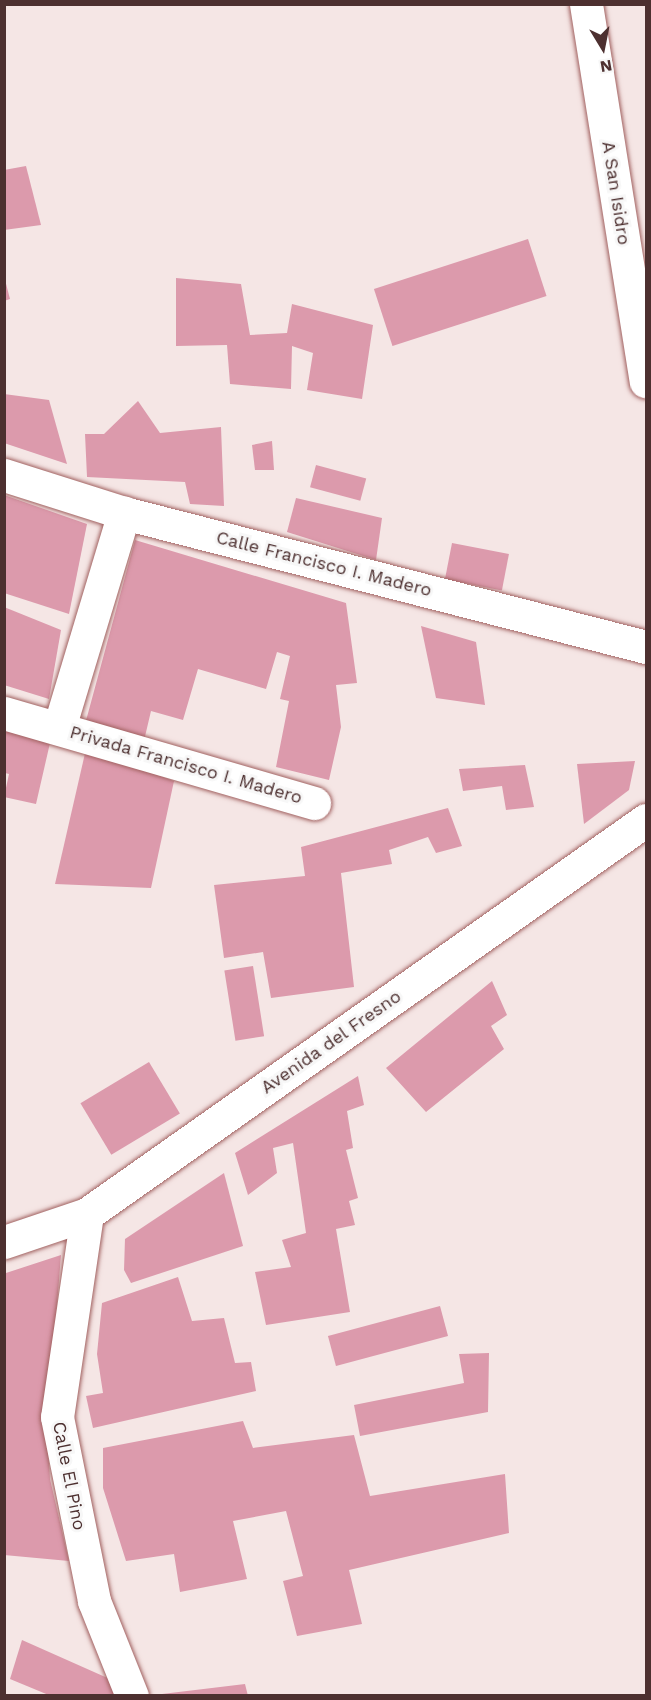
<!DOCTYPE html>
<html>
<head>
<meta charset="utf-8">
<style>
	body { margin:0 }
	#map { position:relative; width:651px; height:1700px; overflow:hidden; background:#f5e6e5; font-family:"Work Sans",sans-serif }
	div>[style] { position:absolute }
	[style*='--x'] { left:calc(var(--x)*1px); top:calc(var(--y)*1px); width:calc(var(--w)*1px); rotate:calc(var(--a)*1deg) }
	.building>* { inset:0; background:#dc9aac; transform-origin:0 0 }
	.roads { filter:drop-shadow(0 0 2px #a16160) drop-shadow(0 0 2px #a16160) }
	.street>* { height:33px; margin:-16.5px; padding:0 16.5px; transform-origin:16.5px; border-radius:16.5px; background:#fff }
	span { translate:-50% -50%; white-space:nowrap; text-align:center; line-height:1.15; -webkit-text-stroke:6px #f7f7f7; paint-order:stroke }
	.street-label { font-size:18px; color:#4d3030 }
	.frame { position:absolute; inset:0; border:6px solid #4d3030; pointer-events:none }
	.north { position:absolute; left:573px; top:18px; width:60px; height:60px; -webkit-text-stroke:4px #f7f7f7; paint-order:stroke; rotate:170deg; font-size:16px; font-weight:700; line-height:24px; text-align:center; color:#4d3030 }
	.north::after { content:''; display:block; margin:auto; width:21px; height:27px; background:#4d3030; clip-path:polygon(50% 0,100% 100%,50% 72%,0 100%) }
</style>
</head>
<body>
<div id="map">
	<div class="building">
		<div style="clip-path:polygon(26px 166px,41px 225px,4px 230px,4px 170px)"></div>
		<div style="left:528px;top:239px;width:60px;height:162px;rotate:72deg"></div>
		<div style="clip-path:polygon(4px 276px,10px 299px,4px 301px)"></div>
		<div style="clip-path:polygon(176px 278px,241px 284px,250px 335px,287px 333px,292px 304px,373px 325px,362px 399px,307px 390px,313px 353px,292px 346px,291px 389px,230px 384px,227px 345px,176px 346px)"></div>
		<div style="clip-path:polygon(4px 394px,49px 400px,67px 464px,4px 443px)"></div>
		<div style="clip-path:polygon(138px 401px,160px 433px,221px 427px,224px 506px,190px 504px,185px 482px,87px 477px,85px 434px,104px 434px)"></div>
		<div style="clip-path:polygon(272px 441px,274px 470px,255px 470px,252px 445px)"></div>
		<div style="left:316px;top:465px;width:52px;height:23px;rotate:15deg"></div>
		<div style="clip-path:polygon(4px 495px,87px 524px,69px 614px,4px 593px)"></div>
		<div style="clip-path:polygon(296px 498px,382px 518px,376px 560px,287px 532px)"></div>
		<div style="clip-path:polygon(135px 540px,346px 603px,357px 683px,336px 685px,341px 727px,329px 780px,276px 767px,289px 701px,280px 699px,290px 656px,277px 652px,266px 689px,198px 669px,183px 720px,151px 711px,143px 745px,84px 728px)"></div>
		<div style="left:452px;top:543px;width:58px;height:37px;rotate:11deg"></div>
		<div style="clip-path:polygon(4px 607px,61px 630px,49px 699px,4px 685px)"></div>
		<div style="clip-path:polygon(421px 626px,476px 642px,485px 705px,436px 698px)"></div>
		<div style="clip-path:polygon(5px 730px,50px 743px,36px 804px,4px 797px,9px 774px,5px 773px)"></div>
		<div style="clip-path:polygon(86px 749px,174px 781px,151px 888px,55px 884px)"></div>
		<div style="clip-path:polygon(635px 761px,629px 790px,584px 824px,577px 764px)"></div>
		<div style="clip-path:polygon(525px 765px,534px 807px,506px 810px,502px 786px,463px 791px,459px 769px)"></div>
		<div style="clip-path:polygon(448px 808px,462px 846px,436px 853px,428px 837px,389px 850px,392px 864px,341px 873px,354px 987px,271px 998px,263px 952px,224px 958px,214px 885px,305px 876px,301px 847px)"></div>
		<div style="left:253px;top:966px;width:71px;height:29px;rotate:81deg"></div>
		<div style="clip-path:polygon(492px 981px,507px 1015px,491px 1026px,504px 1049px,426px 1112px,386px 1068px)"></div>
		<div style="left:149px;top:1062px;width:60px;height:80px;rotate:59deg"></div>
		<div style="clip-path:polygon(358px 1076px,364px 1105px,347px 1111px,353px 1148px,346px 1150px,358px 1198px,349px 1201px,355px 1225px,336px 1229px,350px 1312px,266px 1325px,255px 1272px,291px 1267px,282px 1240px,306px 1233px,293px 1143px,273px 1148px,277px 1173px,248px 1195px,235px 1153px)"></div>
		<div style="clip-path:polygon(224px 1173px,243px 1246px,131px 1283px,124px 1270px,125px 1239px)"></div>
		<div style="clip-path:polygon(61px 1255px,47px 1431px,50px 1479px,69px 1561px,4px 1555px,6px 1273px)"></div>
		<div style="clip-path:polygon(178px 1277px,192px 1321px,224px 1318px,235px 1363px,251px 1362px,256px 1391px,93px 1428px,86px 1396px,103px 1393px,97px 1354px,102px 1303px)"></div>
		<div style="left:440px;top:1306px;width:31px;height:116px;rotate:75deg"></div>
		<div style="clip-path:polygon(489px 1353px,488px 1412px,360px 1436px,354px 1405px,464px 1383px,459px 1354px)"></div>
		<div style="clip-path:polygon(243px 1421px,253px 1448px,354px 1435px,370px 1496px,505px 1474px,509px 1533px,349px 1570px,362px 1624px,297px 1636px,283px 1581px,303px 1576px,286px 1511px,233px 1521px,247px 1579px,180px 1592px,174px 1554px,126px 1561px,103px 1488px,103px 1448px)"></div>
		<div style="clip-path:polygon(22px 1640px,121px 1684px,122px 1696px,51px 1696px,10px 1679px)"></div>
		<div style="clip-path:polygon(245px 1684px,248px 1696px,162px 1696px,162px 1694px)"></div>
	</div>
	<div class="roads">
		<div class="street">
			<div style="--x:586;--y:4;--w:382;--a:81"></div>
			<div style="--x:4;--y:475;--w:126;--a:17.6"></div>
			<div style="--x:124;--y:513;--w:539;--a:14.4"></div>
			<div style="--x:4;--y:713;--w:323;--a:16.2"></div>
			<div style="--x:59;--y:728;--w:225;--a:-73.2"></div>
			<div style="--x:87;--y:1214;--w:205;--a:98.4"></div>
			<div style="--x:57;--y:1417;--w:188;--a:78.6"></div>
			<div style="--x:94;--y:1601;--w:102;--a:68.2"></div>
			<div style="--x:4;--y:1242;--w:88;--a:-18.6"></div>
			<div style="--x:87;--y:1214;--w:684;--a:-35.18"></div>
		</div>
	</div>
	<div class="street-label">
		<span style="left:616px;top:193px;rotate:81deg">A San Isidro</span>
		<span style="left:324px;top:564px;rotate:14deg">Calle Francisco I. Madero</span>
		<span style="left:186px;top:765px;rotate:16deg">Privada Francisco I. Madero</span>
		<span style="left:331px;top:1042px;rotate:-35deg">Avenida del Fresno</span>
		<span style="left:69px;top:1476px;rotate:79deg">Calle El Pino</span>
	</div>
	<div class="frame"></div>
	<div class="north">N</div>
</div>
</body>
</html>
